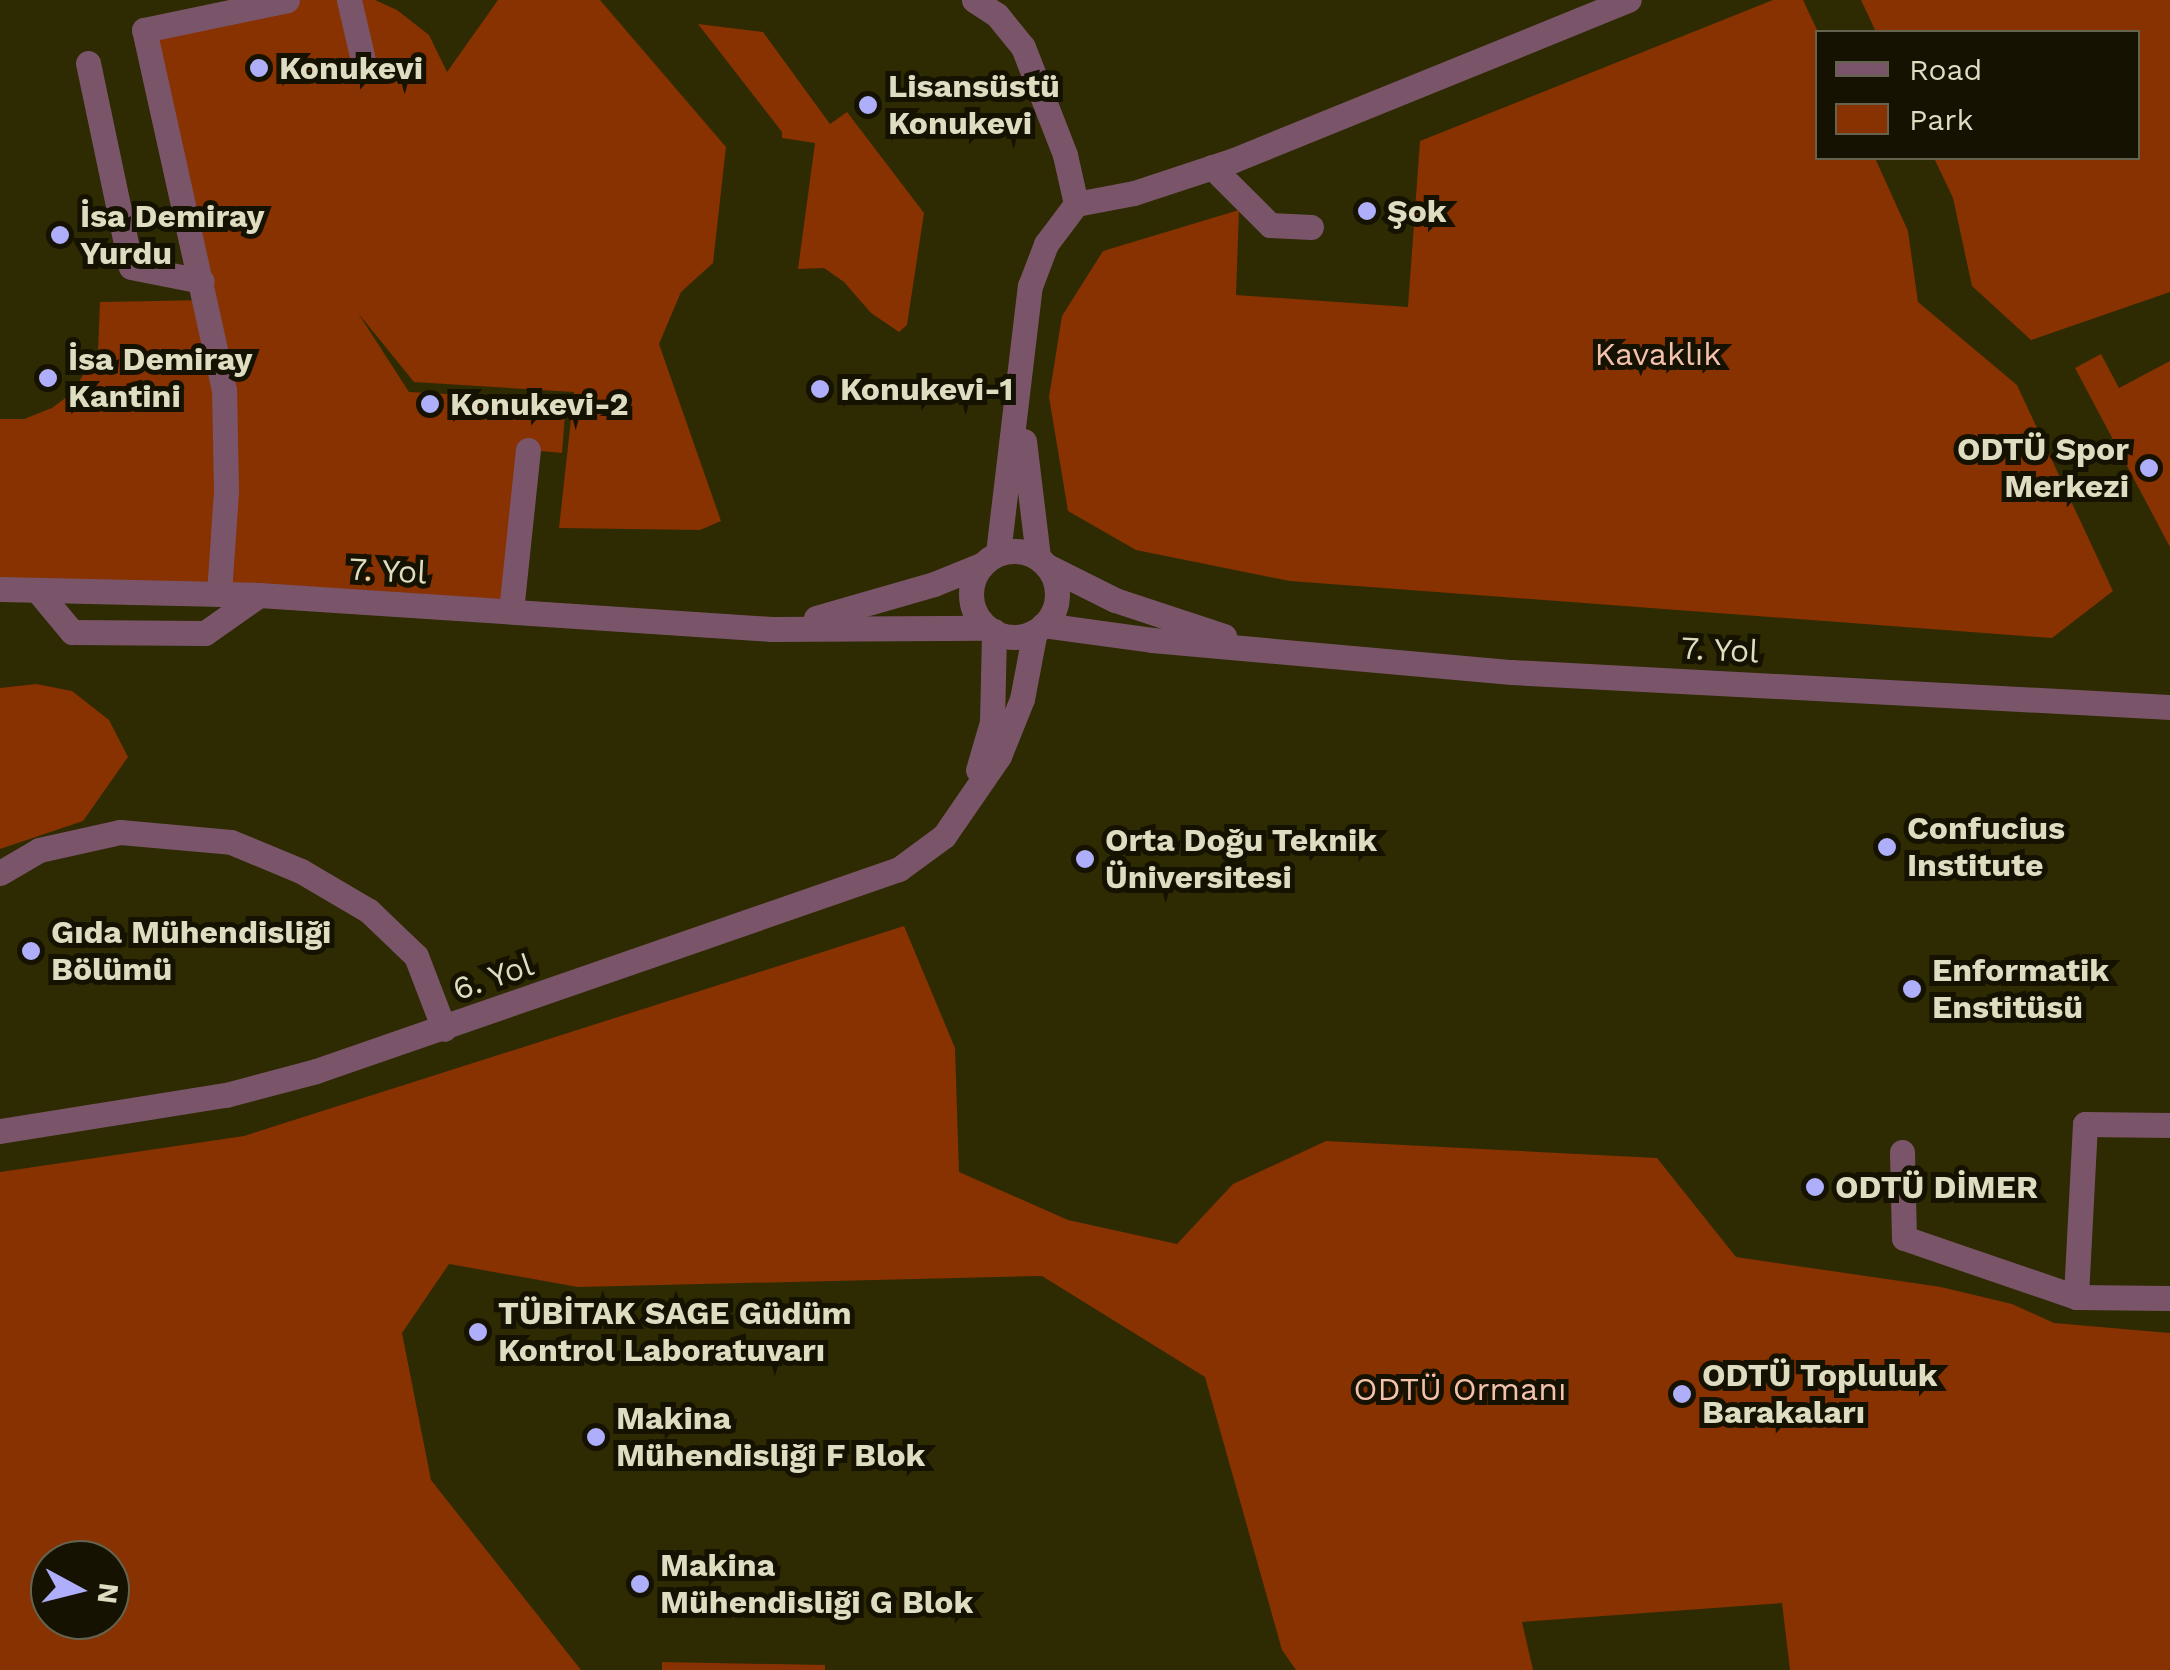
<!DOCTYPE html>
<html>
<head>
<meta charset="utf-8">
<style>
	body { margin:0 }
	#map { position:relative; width:2170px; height:1670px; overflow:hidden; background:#2e2a01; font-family:"Work Sans",sans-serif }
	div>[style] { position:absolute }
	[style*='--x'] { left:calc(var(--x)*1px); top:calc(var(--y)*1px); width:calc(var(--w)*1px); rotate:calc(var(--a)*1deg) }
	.green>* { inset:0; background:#873200 }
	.minor>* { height:25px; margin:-12.5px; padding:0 12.5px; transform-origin:12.5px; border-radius:12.5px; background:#7a556a }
	.minor>.ring { margin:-12.5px; padding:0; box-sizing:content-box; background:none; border:25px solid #7a556a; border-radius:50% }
	.dots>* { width:28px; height:28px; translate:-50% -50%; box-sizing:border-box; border:5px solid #151201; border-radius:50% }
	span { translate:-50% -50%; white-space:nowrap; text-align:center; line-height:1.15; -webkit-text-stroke:10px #151201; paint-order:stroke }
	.poi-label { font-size:32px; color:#dedcc1; font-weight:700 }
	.left { translate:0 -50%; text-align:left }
	.right { translate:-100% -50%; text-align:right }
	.park-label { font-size:32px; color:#f3c1ac }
	.street-label { font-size:32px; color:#dedcc1 }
	.legend { position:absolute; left:1815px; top:30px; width:325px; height:130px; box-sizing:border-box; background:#151201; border:2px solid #65634e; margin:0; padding:12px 18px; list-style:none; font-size:30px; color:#dedcc1 }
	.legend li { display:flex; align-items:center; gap:20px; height:50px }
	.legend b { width:50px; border:2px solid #65634e }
	.north { position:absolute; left:30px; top:1540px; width:100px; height:100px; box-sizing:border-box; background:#151201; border:2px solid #65634e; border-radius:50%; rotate:97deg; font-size:28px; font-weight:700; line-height:40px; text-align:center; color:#dedcc1 }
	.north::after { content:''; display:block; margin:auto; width:35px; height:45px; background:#afaefa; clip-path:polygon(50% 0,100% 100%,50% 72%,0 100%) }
</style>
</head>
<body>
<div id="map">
	<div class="green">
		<div style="clip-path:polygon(287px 0,375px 0,397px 10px,429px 35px,447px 72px,498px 0,600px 0,726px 147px,713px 263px,681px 292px,659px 344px,721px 521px,700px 530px,559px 528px,574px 392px,414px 382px,358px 313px,409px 392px,566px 400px,562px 453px,529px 450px,511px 611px,0 589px,0 419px,24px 419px,52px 408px,72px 393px,98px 351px,100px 302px,207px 300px,144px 30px)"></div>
		<div style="clip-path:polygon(1773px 0,1803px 0,1818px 32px,1818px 158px,1875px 158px,1908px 231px,1918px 302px,2017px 385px,2113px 591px,2052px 638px,1290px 581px,1136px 550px,1068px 511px,1049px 397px,1062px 316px,1103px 251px,1239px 210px,1236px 295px,1408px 307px,1420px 141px)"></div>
		<div style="clip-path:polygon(1861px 0,2170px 0,2170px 292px,2031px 340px,1972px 286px,1953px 198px,1934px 158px,2138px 158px,2138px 32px,1876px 32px)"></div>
		<div style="clip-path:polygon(698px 24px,763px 32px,830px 124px,847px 112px,924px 213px,907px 325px,899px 332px,871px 313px,844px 282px,824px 268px,798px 269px,815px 143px,782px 138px,782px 132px)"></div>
		<div style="clip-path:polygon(2101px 354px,2119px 388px,2170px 361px,2170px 547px,2075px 368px)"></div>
		<div style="clip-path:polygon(36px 684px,72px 691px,109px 720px,128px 757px,83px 821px,0 849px,0 688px)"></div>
		<div style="clip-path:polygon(evenodd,904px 926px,955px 1048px,959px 1172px,1068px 1220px,1177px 1244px,1233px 1184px,1326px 1141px,1657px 1158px,1736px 1257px,1941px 1287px,2012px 1304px,2054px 1323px,2170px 1333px,2170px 1670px,1790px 1670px,1782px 1603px,1522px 1622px,1533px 1670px,1296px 1670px,1282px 1650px,1205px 1377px,1042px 1276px,578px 1287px,449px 1264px,402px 1333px,431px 1480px,581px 1670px,0 1670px,0 1172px,244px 1136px,904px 926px,50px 1560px,110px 1560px,110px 1620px,50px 1620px,50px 1560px)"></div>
		<div style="clip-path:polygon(662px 1662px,825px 1665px,825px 1670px,662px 1670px)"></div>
	</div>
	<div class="minor">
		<div style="--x:349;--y:0;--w:62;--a:76.9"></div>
		<div style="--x:974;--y:0;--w:27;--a:33"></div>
		<div style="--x:997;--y:15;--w:41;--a:50.9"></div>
		<div style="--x:1023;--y:47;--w:116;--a:68.7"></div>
		<div style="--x:1065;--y:155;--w:50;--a:77.3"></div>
		<div style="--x:88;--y:63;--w:208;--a:78.1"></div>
		<div style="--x:131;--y:267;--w:72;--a:11.2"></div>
		<div style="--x:1212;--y:167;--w:82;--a:45"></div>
		<div style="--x:1270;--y:225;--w:41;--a:2.8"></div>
		<div style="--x:1024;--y:441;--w:117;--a:83.1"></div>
		<div class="ring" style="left:971px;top:551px;width:61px;height:61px"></div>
		<div style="--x:998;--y:553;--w:269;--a:-83.2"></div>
		<div style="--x:1030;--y:286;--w:45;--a:-69.1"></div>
		<div style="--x:1046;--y:244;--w:50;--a:-53.1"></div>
		<div style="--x:1076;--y:204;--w:59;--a:-10.7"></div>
		<div style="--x:1134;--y:193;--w:105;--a:-18.3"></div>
		<div style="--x:1234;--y:160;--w:426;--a:-22.1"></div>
		<div style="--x:1047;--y:566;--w:76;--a:26.6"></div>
		<div style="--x:1115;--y:600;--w:115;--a:18.3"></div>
		<div style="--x:0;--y:589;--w:259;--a:1.3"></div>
		<div style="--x:259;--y:595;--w:514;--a:3.79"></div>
		<div style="--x:772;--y:629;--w:215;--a:-0.3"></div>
		<div style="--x:37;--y:590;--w:55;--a:50.2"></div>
		<div style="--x:72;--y:632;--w:133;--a:0.4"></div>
		<div style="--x:205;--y:633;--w:66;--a:-35.1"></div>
		<div style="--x:219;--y:594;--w:103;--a:-86.1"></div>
		<div style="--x:226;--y:491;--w:101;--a:-91.1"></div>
		<div style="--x:224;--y:390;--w:369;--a:-102.5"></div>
		<div style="--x:144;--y:30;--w:146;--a:-11.8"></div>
		<div style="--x:511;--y:611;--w:162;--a:-84"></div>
		<div style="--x:816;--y:618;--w:123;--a:-16.1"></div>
		<div style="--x:934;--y:584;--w:51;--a:-22"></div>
		<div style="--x:1043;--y:625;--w:110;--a:7.8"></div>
		<div style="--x:1152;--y:640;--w:361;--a:5.1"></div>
		<div style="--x:1512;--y:672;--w:659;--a:3.04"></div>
		<div style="--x:978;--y:770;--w:50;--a:-73.7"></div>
		<div style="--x:992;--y:722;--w:91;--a:-88.7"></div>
		<div style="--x:0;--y:873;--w:45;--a:-30.5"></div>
		<div style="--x:39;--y:850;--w:83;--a:-12.5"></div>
		<div style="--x:120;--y:832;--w:111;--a:5.1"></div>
		<div style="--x:231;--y:842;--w:76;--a:22.5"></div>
		<div style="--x:301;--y:871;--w:79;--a:30.5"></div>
		<div style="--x:369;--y:911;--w:65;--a:43.8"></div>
		<div style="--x:416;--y:956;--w:78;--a:69"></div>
		<div style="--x:2170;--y:1125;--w:85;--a:-179.3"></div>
		<div style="--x:2085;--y:1124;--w:173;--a:93"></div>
		<div style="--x:2076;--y:1297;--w:94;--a:0.6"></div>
		<div style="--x:0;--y:1131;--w:229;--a:-9.1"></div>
		<div style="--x:226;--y:1095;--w:93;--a:-14.9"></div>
		<div style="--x:316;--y:1071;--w:617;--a:-19.11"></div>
		<div style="--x:899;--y:869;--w:56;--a:-36.3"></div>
		<div style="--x:944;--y:836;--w:97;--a:-55.5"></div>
		<div style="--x:999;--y:756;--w:61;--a:-68"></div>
		<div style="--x:1022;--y:699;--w:69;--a:-79.2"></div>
		<div style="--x:1902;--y:1152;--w:86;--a:88.7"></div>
		<div style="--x:1904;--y:1238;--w:182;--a:18.9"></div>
	</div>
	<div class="dots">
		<div style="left:259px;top:68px;background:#afaefa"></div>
		<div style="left:868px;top:105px;background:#afaefa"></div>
		<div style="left:1367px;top:211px;background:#afaefa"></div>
		<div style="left:60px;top:235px;background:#afaefa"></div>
		<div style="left:48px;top:378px;background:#afaefa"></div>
		<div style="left:820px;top:389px;background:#afaefa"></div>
		<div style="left:430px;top:404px;background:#afaefa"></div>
		<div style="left:2149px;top:468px;background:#afaefa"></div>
		<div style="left:1887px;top:847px;background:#afaefa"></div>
		<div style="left:1085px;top:859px;background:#afaefa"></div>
		<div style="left:31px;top:951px;background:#afaefa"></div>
		<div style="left:1912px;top:989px;background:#afaefa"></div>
		<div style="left:1815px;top:1187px;background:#afaefa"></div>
		<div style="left:478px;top:1332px;background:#afaefa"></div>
		<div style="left:1682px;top:1394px;background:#afaefa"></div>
		<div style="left:596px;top:1437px;background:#afaefa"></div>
		<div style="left:640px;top:1584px;background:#afaefa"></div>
	</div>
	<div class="poi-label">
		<span class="left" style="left:279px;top:68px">Konukevi</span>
		<span class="left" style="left:888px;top:105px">Lisansüstü<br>Konukevi</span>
		<span class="left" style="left:1387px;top:211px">Şok</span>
		<span class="left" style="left:80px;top:235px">İsa Demiray<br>Yurdu</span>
		<span class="left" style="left:68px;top:378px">İsa Demiray<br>Kantini</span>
		<span class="left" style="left:840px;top:389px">Konukevi-1</span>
		<span class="left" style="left:450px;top:404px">Konukevi-2</span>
		<span class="right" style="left:2129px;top:468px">ODTÜ Spor<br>Merkezi</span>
		<span class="left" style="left:1907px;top:847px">Confucius<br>Institute</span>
		<span class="left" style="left:1105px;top:859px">Orta Doğu Teknik<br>Üniversitesi</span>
		<span class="left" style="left:51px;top:951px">Gıda Mühendisliği<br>Bölümü</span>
		<span class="left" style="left:1932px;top:989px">Enformatik<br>Enstitüsü</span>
		<span class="left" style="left:1835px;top:1187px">ODTÜ DİMER</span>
		<span class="left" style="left:498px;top:1332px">TÜBİTAK SAGE Güdüm<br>Kontrol Laboratuvarı</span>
		<span class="left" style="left:1702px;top:1394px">ODTÜ Topluluk<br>Barakaları</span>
		<span class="left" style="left:616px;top:1437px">Makina<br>Mühendisliği F Blok</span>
		<span class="left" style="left:660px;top:1584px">Makina<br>Mühendisliği G Blok</span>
	</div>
	<div class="park-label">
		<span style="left:1658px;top:354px">Kavaklık</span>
		<span style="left:1460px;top:1389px">ODTÜ Ormanı</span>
	</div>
	<div class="street-label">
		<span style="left:388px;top:571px;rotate:3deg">7. Yol</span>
		<span style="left:1720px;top:650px;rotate:3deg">7. Yol</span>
		<span style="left:493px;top:977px;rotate:-19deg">6. Yol</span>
	</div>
	<ul class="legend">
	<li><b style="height:12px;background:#7a556a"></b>Road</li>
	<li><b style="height:28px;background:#873200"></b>Park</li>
	</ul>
	<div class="north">N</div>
</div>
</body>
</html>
